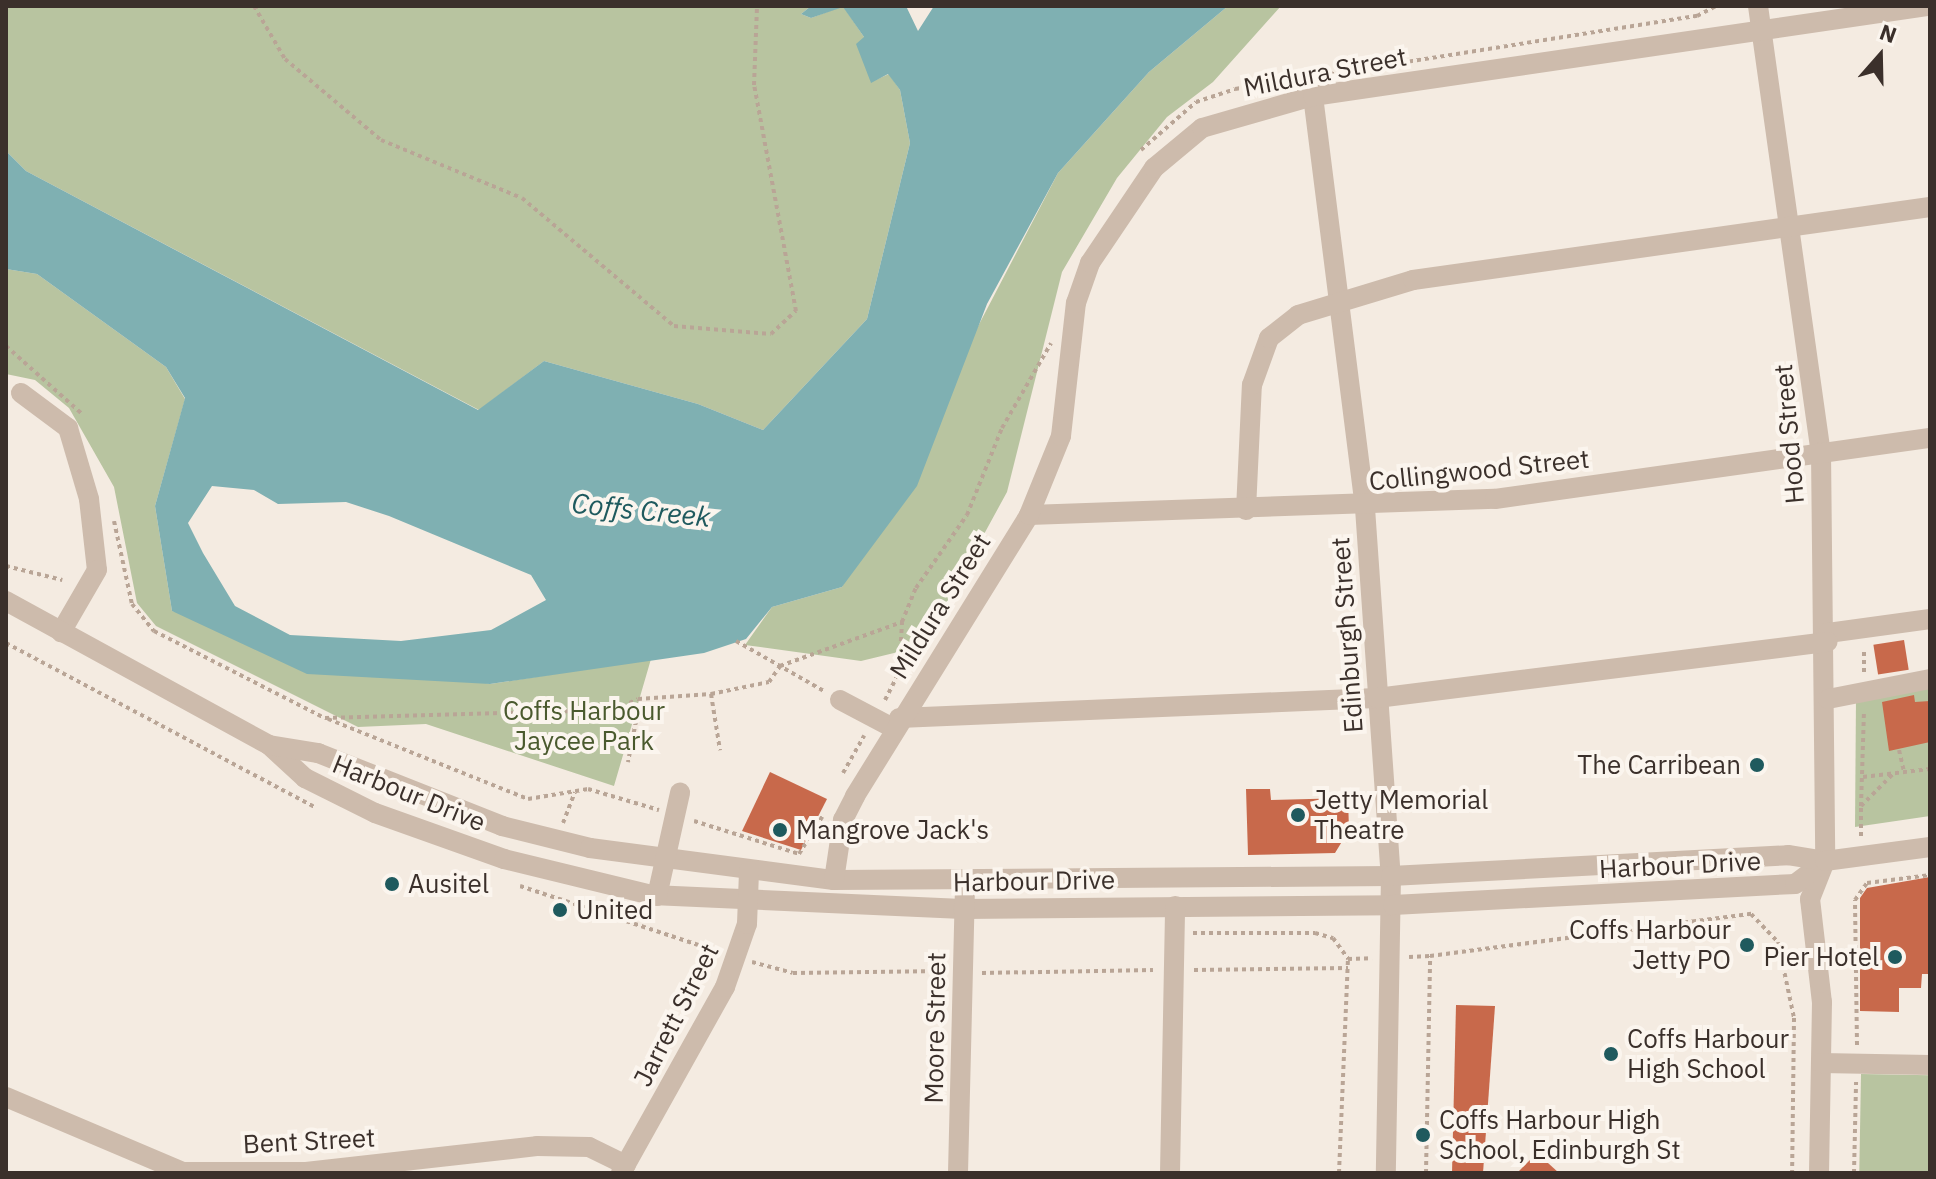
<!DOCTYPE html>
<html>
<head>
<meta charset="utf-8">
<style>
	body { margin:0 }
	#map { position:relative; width:1936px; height:1179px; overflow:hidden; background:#f4ebe1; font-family:"IBM Plex Sans",sans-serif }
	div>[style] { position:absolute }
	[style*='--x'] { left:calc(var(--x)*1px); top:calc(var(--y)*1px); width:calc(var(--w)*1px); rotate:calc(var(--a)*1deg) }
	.green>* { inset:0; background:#b8c4a0; transform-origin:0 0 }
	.water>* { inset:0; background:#7fb0b2 }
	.building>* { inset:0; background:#c8694b; transform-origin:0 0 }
	.path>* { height:4px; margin-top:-2px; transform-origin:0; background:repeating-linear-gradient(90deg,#b9a596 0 4px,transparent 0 8px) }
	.minor>* { height:20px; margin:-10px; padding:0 10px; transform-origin:10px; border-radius:10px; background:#cdbbac }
	.dots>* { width:22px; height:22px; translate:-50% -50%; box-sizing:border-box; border:4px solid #fbf5ee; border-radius:50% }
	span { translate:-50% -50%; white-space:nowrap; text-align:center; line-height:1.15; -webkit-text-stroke:8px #fbf5ee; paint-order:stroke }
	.street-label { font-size:26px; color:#3b302b }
	.park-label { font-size:26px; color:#4a5a2e }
	.poi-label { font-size:26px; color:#3b302b }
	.right { translate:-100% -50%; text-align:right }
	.left { translate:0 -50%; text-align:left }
	.water-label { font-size:28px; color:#1f5a5e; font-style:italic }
	.frame { position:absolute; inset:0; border:8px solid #3b302b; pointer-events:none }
	.north { position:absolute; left:1840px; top:16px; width:80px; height:80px; -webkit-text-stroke:6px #fbf5ee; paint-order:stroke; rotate:20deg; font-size:22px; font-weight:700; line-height:32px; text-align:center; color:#3b302b }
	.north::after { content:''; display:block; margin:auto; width:28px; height:36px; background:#3b302b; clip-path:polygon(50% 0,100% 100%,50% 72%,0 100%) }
</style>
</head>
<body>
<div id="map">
	<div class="green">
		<div style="clip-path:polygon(6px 6px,811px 6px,801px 14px,811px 18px,843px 6px,864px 37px,871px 82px,889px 74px,900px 90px,910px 143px,867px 319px,763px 430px,698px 404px,544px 361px,479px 410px,26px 171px,6px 151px)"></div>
		<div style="clip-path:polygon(1228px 6px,1281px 6px,1213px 82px,1167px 117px,1117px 178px,1062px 272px,1007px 492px,923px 646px,861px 661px,745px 645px,772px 607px,842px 587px,1058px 173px,1149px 72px)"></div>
		<div style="clip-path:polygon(6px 269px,37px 274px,166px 367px,185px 399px,155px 506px,172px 611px,490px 684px,651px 659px,614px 786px,426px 724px,358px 727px,156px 626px,137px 603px,114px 487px,69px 408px,35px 380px,6px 374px)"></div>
		<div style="clip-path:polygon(1930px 685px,1930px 816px,1855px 827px,1856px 698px)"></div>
		<div style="left:1861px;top:1074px;width:69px;height:99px;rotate:1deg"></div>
	</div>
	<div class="water">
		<div style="clip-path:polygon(evenodd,811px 6px,906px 6px,918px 31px,934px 6px,1228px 6px,1149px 72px,1058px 173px,987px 304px,917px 486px,842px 587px,772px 607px,746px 639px,704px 653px,490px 684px,307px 674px,172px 611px,155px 506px,185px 398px,166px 367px,37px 274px,6px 269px,6px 151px,26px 171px,478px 410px,544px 361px,698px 404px,763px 430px,867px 319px,910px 143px,900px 90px,888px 74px,871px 83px,856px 44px,864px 37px,843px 7px,811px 18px,801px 14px,811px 6px,212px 486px,254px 490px,278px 504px,346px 502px,389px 516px,531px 575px,546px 600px,491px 630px,401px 641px,290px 635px,235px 606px,203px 553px,188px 523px,212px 486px)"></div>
	</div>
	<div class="building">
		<div style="left:1904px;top:640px;width:30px;height:31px;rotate:81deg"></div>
		<div style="clip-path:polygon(1914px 695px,1915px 702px,1930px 701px,1930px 742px,1889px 751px,1882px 702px)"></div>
		<div style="clip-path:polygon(770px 772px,827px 799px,801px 850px,742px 831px)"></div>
		<div style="clip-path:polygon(1246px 789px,1270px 789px,1271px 800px,1348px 798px,1349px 830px,1335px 853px,1248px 855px)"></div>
		<div style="clip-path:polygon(1930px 877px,1930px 974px,1922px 974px,1921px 988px,1899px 988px,1899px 1012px,1860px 1011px,1860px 898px,1867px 888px)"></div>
		<div style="clip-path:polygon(1456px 1005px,1495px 1006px,1483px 1173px,1452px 1173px)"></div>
		<div style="clip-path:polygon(1537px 1153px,1559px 1173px,1517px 1173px)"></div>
	</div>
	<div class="path">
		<div style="--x:254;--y:6;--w:61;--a:59.7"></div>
		<div style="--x:285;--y:59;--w:126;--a:40.2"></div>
		<div style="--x:381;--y:140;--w:152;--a:22.4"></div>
		<div style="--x:522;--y:198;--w:199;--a:40.1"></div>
		<div style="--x:674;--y:326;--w:97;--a:4.7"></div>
		<div style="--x:771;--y:334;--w:34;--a:-43"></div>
		<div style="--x:796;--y:311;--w:230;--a:-100.5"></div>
		<div style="--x:754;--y:85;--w:79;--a:-87.8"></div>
		<div style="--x:1141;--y:150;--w:73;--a:-41.1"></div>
		<div style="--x:1196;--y:102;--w:41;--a:-18.4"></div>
		<div style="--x:1235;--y:89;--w:468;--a:-9"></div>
		<div style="--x:1697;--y:16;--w:21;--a:-28"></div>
		<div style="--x:6;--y:346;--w:101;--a:41.8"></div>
		<div style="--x:114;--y:521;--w:85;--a:77.8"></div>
		<div style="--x:132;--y:604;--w:35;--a:51"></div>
		<div style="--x:154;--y:631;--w:192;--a:27"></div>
		<div style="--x:325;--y:718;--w:290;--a:-1.6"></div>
		<div style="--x:615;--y:710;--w:25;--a:-26"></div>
		<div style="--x:638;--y:699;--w:73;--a:-3.9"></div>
		<div style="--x:711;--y:694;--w:59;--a:-11.7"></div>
		<div style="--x:769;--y:682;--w:19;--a:-55"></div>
		<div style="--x:780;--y:666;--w:130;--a:-19.8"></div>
		<div style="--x:902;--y:622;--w:37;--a:-68"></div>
		<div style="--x:916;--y:588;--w:89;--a:-55.1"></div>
		<div style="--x:967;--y:515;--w:94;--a:-68.1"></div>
		<div style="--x:1002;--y:428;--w:98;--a:-60"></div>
		<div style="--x:6;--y:566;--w:58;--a:14"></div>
		<div style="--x:736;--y:641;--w:101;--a:29.6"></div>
		<div style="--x:6;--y:643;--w:349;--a:28"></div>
		<div style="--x:1864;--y:672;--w:23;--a:-90"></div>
		<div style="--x:711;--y:694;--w:57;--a:80.9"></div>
		<div style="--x:885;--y:700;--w:30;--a:-63"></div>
		<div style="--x:899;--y:673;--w:51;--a:-86.6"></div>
		<div style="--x:618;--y:710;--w:21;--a:31"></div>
		<div style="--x:636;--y:721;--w:42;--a:101"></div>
		<div style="--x:328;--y:719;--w:215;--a:21.8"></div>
		<div style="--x:528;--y:799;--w:61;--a:-9.5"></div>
		<div style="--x:588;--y:789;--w:74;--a:16.5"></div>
		<div style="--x:1899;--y:750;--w:23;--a:77"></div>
		<div style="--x:843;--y:773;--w:43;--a:-60.4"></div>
		<div style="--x:1863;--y:777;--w:67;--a:-6.8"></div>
		<div style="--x:1861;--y:806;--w:93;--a:-88.2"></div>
		<div style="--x:694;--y:821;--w:110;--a:17.4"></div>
		<div style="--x:799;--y:854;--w:44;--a:-58.1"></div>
		<div style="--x:563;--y:823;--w:33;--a:-69"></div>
		<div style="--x:1861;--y:836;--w:30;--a:-90"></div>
		<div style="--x:1861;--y:806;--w:45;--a:-45"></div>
		<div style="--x:520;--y:886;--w:207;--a:18.3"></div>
		<div style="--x:1193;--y:933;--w:122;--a:0"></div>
		<div style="--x:1315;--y:933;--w:19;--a:16"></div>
		<div style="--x:1333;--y:938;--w:26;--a:54"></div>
		<div style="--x:1348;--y:959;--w:24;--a:-2"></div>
		<div style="--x:1409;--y:957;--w:21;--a:-3"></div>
		<div style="--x:752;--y:962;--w:42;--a:15"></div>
		<div style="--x:793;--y:973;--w:152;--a:-0.8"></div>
		<div style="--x:1194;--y:970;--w:154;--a:-0.7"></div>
		<div style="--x:982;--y:973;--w:171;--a:-1"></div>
		<div style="--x:1857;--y:1045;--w:145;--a:-90.8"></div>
		<div style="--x:1855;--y:900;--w:21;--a:-55"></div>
		<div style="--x:1867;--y:883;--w:64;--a:-7.2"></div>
		<div style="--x:1339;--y:1173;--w:214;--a:-87.6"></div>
		<div style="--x:1426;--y:1173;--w:217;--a:-88.9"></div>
		<div style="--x:1430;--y:956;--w:324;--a:-7.5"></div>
		<div style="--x:1751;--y:914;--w:39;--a:46"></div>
		<div style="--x:1778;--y:942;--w:78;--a:78.1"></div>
		<div style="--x:1794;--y:1018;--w:155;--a:90.7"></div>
		<div style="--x:1854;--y:1173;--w:91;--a:-88.7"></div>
	</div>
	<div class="minor">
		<div style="--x:1758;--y:6;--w:450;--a:82"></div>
		<div style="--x:1821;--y:452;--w:409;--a:89.4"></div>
		<div style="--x:1825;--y:861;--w:41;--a:111.5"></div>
		<div style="--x:1810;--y:899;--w:104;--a:83.4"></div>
		<div style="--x:1822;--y:1002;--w:171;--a:91"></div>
		<div style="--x:1313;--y:96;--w:415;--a:82.8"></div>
		<div style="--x:1365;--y:508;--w:369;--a:86"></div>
		<div style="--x:1391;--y:876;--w:297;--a:91"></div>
		<div style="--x:21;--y:393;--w:59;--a:36.7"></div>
		<div style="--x:68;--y:428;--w:74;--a:73.5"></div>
		<div style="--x:89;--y:499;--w:71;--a:83.6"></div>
		<div style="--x:97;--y:570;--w:72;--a:120.1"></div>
		<div style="--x:1246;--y:510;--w:125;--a:-87.3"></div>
		<div style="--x:1252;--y:385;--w:50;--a:-70.1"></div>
		<div style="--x:1269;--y:338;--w:37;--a:-38"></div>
		<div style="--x:1298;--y:315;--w:120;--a:-16.9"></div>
		<div style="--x:1413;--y:280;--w:522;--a:-8.04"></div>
		<div style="--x:1029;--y:515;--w:466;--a:-2"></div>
		<div style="--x:1495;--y:499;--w:439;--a:-8"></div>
		<div style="--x:6;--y:601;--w:300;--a:28.7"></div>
		<div style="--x:269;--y:745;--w:49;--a:42.5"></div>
		<div style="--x:305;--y:778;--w:78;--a:26.6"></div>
		<div style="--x:375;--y:813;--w:137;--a:19.6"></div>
		<div style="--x:504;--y:859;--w:152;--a:13.7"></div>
		<div style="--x:652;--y:895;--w:311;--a:2.6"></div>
		<div style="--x:963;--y:909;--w:430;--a:-0.5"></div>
		<div style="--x:1393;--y:905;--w:403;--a:-3"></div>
		<div style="--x:1795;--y:884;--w:38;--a:-37"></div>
		<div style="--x:1828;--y:633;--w:103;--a:-7.8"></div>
		<div style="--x:1828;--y:699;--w:104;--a:-11.1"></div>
		<div style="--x:840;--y:700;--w:60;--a:27.8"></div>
		<div style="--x:899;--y:718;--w:478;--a:-2.4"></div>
		<div style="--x:1377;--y:698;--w:454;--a:-7.1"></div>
		<div style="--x:269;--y:745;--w:50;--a:9.3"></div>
		<div style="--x:318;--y:753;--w:198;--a:21.6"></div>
		<div style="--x:502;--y:826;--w:91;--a:14"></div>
		<div style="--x:590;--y:848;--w:246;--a:7.5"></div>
		<div style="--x:834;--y:880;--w:557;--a:-0.41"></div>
		<div style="--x:1391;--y:876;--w:398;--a:-3"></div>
		<div style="--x:1788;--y:855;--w:37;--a:9"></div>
		<div style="--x:1825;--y:861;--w:106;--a:-7.6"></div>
		<div style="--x:834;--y:880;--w:61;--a:-81.5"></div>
		<div style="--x:843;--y:820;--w:27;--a:-63"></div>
		<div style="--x:855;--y:796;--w:331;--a:-58.2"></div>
		<div style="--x:1029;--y:515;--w:85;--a:-67.9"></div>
		<div style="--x:1061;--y:436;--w:134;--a:-83.6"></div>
		<div style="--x:1076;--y:303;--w:42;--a:-70.7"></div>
		<div style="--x:1090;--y:263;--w:115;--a:-56"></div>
		<div style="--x:1154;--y:168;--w:62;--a:-39.8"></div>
		<div style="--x:1202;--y:128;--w:116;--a:-16.1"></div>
		<div style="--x:1313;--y:96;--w:622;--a:-8.33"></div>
		<div style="--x:657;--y:896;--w:106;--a:-77.4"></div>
		<div style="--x:1821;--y:1063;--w:109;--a:1.1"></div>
		<div style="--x:6;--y:1097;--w:192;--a:23"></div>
		<div style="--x:183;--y:1172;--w:123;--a:0"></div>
		<div style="--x:306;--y:1172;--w:232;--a:-6.4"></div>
		<div style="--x:537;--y:1146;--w:52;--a:1.1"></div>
		<div style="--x:589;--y:1147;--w:41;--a:25.9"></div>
		<div style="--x:621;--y:1173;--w:213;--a:-60.8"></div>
		<div style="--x:725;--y:987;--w:67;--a:-70.8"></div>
		<div style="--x:747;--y:924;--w:53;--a:-87.8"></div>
		<div style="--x:958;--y:1173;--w:277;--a:-88.6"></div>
		<div style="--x:1170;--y:1173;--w:267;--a:-88.9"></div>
	</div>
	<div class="dots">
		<div style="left:1757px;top:765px;background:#1f5a5e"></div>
		<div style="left:1298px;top:815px;background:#1f5a5e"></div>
		<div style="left:780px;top:830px;background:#1f5a5e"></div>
		<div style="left:392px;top:884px;background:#1f5a5e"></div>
		<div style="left:560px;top:910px;background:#1f5a5e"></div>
		<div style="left:1747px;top:945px;background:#1f5a5e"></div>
		<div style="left:1895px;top:957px;background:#1f5a5e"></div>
		<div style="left:1611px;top:1054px;background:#1f5a5e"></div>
		<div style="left:1423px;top:1135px;background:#1f5a5e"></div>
	</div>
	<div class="street-label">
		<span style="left:1325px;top:72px;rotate:-11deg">Mildura Street</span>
		<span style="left:1789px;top:434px;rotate:-95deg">Hood Street</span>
		<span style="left:1479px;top:470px;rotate:-6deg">Collingwood Street</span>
		<span style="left:940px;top:606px;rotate:-58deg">Mildura Street</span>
		<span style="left:1347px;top:635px;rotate:-94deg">Edinburgh Street</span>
		<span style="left:409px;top:793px;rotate:22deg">Harbour Drive</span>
		<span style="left:1680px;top:865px;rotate:-3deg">Harbour Drive</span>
		<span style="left:1034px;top:881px;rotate:-1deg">Harbour Drive</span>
		<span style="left:676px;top:1015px;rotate:-63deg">Jarrett Street</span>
		<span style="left:935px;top:1028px;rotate:-89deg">Moore Street</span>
		<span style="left:309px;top:1141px;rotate:-3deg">Bent Street</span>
	</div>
	<div class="park-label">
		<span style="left:584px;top:726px">Coffs Harbour<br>Jaycee Park</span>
	</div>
	<div class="poi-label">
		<span class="right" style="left:1741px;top:765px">The Carribean</span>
		<span class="left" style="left:1314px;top:815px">Jetty Memorial<br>Theatre</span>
		<span class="left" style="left:796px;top:830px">Mangrove Jack's</span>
		<span class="left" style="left:408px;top:884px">Ausitel</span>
		<span class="left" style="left:576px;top:910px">United</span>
		<span class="right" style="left:1731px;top:945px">Coffs Harbour<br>Jetty PO</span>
		<span class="right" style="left:1879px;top:957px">Pier Hotel</span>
		<span class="left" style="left:1627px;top:1054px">Coffs Harbour<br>High School</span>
		<span class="left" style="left:1439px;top:1135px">Coffs Harbour High<br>School, Edinburgh St</span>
	</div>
	<div class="water-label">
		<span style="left:641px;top:510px;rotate:6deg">Coffs Creek</span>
	</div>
	<div class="frame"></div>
	<div class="north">N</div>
</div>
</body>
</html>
